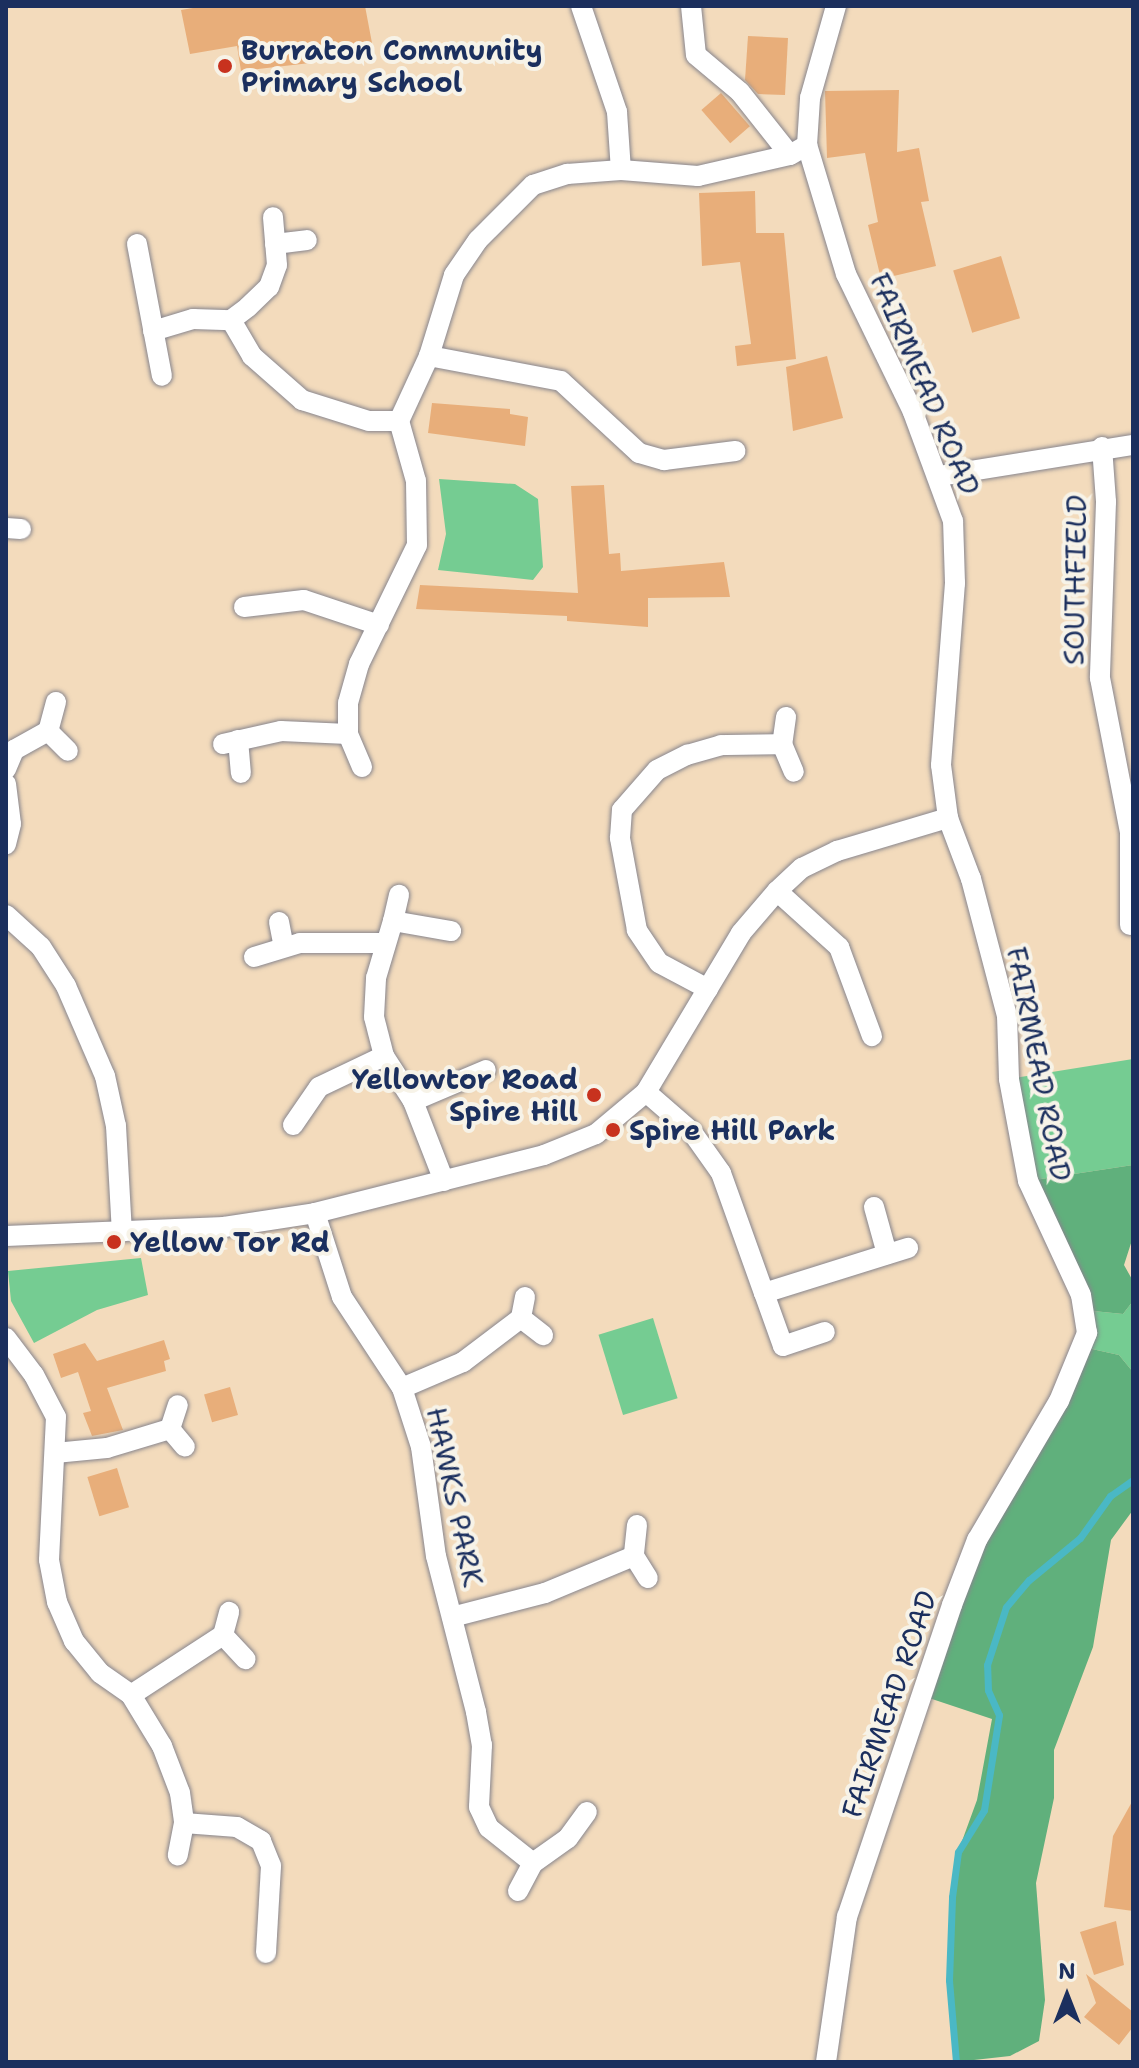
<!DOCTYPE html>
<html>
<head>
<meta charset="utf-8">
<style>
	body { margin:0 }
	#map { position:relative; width:1139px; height:2068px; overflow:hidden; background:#f3dbbc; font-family:"Shantell Sans",sans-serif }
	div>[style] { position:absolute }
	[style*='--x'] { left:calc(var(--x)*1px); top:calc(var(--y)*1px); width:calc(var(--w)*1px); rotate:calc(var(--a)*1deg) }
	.green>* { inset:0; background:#75cc92; transform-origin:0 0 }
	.forest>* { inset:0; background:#60b07c }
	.stream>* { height:7px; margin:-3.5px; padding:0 3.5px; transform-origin:3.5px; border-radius:3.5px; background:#4ab8c5 }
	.building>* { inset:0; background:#e8ae7a; transform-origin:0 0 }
	.roads { filter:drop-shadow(0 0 2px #87858d) drop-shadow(0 0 2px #87858d) }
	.minor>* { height:20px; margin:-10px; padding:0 10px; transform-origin:10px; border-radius:10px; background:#fff }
	.dots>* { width:22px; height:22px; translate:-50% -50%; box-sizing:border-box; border:4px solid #f7f3e8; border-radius:50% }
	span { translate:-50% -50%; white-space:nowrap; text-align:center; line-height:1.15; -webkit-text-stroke:8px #f7f3e8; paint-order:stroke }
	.poi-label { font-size:28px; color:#1b2f5e; font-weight:700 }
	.left { translate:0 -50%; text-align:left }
	.right { translate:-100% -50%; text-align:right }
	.street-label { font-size:28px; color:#1b2f5e }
	.frame { position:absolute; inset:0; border:8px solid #1b2f5e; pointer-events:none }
	.north { position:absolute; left:1027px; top:1956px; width:80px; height:80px; -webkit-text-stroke:6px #f7f3e8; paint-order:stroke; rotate:0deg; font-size:22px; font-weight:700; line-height:32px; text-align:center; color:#1b2f5e }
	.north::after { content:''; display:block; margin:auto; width:28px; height:36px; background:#1b2f5e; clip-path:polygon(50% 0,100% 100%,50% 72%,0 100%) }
</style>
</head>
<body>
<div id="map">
	<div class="green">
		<div style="clip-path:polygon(439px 479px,515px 484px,538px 499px,543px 567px,533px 580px,438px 570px,446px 534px)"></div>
		<div style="clip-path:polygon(1133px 1059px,1133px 1165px,1028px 1181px,1009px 1079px)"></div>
		<div style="clip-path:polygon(141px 1258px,148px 1295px,97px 1310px,34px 1343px,11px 1301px,8px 1271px)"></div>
		<div style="clip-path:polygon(1133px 1301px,1133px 1372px,1119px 1355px,1083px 1347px,1083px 1310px,1123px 1314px)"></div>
		<div style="left:653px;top:1318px;width:84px;height:57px;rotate:73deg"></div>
	</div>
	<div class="forest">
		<div style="clip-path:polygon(1133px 1165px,1133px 1237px,1124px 1265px,1133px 1281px,1133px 1301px,1123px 1314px,1083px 1310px,1028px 1181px)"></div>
		<div style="clip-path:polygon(1083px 1347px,1119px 1355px,1133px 1372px,1133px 1510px,1111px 1540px,1093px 1647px,1054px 1750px,1054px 1798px,1036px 1883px,1045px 2000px,1039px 2041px,1010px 2056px,956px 2062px,949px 1964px,958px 1852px,977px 1800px,992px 1719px,920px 1695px,974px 1548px)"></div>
	</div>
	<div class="stream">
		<div style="--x:956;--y:2062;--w:82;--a:-94.9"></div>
		<div style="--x:949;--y:1980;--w:83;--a:-87.9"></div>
		<div style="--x:952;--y:1897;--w:45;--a:-82.4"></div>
		<div style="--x:958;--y:1852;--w:49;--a:-58.2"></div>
		<div style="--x:984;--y:1810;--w:96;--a:-81"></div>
		<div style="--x:999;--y:1715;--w:27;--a:-114"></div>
		<div style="--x:988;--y:1690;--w:25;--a:-92"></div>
		<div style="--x:987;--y:1665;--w:61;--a:-71.9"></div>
		<div style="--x:1006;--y:1607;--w:35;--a:-50"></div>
		<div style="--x:1029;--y:1580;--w:66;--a:-39.5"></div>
		<div style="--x:1080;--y:1538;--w:52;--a:-54.5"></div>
		<div style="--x:1110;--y:1496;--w:28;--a:-35"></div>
	</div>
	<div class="building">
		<div style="clip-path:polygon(205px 6px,365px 6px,372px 43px,308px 55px,310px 63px,241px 71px,237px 46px,190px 54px,181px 10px)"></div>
		<div style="clip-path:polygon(748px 36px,788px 38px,785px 95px,758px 94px,745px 80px)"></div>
		<div style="clip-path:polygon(899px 90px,897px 152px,919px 148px,929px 201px,921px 202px,936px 266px,881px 279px,868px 225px,878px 222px,865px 153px,827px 158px,825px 91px)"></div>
		<div style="left:721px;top:93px;width:44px;height:26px;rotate:49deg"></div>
		<div style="clip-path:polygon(755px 191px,756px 233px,784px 233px,796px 359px,737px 366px,735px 346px,751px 344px,740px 262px,702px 266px,699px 193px)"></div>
		<div style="left:1001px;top:256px;width:65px;height:50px;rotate:73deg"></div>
		<div style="clip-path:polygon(827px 356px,843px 418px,793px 431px,786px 367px)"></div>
		<div style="clip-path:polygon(432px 403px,510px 409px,510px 414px,528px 417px,525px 446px,428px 433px)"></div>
		<div style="clip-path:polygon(604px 485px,609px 554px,620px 553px,621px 571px,724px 562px,730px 597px,648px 598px,648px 627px,567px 621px,567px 616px,416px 609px,420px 585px,578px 593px,571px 486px)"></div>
		<div style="clip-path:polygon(164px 1340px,170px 1359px,164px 1361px,166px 1371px,107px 1388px,123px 1430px,92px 1436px,83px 1413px,91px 1411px,78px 1372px,61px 1378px,53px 1354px,85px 1343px,97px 1361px)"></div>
		<div style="left:230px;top:1387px;width:29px;height:27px;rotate:74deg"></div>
		<div style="left:117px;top:1468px;width:41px;height:31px;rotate:73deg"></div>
		<div style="clip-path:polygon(1133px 1800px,1133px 1911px,1104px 1907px,1113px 1836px)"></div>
		<div style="clip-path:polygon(1116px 1921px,1124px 1965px,1094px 1975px,1080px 1932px)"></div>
		<div style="clip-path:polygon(1086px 1974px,1133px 2012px,1133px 2027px,1119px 2045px,1084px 2017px,1096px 2003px)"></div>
	</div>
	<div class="roads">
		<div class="minor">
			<div style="--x:581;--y:6;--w:112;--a:71.2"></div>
			<div style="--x:617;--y:112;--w:58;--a:86.1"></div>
			<div style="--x:691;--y:6;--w:49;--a:84.2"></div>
			<div style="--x:696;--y:55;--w:57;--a:40.1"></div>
			<div style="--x:740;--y:92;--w:80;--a:51.6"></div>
			<div style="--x:137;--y:244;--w:134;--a:79.3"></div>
			<div style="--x:275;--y:244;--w:32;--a:-7"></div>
			<div style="--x:231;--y:320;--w:42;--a:59.7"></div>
			<div style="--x:252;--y:356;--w:67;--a:41.3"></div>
			<div style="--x:302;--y:400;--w:70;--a:17.4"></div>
			<div style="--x:369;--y:421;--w:30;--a:0"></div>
			<div style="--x:153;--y:331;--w:42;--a:-16.7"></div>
			<div style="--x:193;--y:319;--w:38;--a:2"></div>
			<div style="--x:231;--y:320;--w:21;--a:-37"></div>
			<div style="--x:248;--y:307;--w:29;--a:-44"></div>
			<div style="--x:269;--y:287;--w:23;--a:-70"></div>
			<div style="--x:277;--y:265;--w:48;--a:-94.8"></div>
			<div style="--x:429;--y:356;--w:134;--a:10.7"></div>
			<div style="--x:561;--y:381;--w:106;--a:42.7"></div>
			<div style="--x:639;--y:453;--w:26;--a:16"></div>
			<div style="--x:664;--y:460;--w:72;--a:-7.2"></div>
			<div style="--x:1102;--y:447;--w:55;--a:85.8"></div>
			<div style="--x:1106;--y:502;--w:176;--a:92"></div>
			<div style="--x:1100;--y:678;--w:157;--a:79"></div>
			<div style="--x:1130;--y:832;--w:93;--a:90"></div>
			<div style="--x:939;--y:476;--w:196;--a:-9.1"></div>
			<div style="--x:6;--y:528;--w:15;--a:4"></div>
			<div style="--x:244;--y:607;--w:60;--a:-6.7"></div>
			<div style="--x:304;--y:600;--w:79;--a:18.4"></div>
			<div style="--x:56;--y:702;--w:30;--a:105"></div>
			<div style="--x:48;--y:731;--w:28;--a:45"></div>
			<div style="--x:786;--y:717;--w:27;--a:98"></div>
			<div style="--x:782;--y:744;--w:30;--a:67"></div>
			<div style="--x:238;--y:740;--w:33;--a:85"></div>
			<div style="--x:223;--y:744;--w:59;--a:-12.6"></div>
			<div style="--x:281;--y:731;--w:67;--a:2.6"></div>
			<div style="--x:362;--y:767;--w:36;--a:-113"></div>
			<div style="--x:348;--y:734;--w:31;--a:-90"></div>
			<div style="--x:348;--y:703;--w:41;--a:-74.2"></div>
			<div style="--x:359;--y:664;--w:132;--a:-64"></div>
			<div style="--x:417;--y:545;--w:64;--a:-90.9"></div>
			<div style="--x:416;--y:481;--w:62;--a:-105.8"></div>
			<div style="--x:399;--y:421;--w:72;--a:-65.2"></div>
			<div style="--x:429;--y:356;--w:85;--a:-72.8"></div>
			<div style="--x:454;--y:275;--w:42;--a:-55.6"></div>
			<div style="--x:478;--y:240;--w:78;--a:-45"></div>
			<div style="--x:533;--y:185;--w:36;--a:-18"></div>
			<div style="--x:567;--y:174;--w:54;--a:-4.2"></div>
			<div style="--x:621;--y:170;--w:77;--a:4.5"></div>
			<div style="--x:698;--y:176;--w:94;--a:-12.9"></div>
			<div style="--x:790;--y:155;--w:20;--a:-30"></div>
			<div style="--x:6;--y:769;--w:21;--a:-67"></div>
			<div style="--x:14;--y:750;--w:39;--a:-29"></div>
			<div style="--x:6;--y:784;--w:40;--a:82.9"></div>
			<div style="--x:11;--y:824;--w:21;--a:104"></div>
			<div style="--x:777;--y:891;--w:84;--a:42.1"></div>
			<div style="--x:839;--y:947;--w:95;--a:69.7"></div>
			<div style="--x:6;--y:915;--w:47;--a:42.4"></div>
			<div style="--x:41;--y:947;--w:46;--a:57.3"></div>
			<div style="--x:66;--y:986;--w:98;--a:66.6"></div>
			<div style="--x:105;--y:1076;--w:51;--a:77.6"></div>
			<div style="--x:116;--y:1126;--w:106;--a:86.8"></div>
			<div style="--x:393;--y:921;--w:27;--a:-77"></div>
			<div style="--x:279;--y:922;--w:25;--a:79"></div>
			<div style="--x:254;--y:957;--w:48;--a:-16.9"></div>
			<div style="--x:300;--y:943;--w:84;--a:0"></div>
			<div style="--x:708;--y:989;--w:55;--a:-152"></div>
			<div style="--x:659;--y:963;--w:40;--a:-124"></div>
			<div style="--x:637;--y:930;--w:94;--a:-100.5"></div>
			<div style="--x:620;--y:838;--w:28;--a:-86"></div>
			<div style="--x:622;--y:810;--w:53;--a:-48.8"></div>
			<div style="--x:657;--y:770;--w:34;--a:-27"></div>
			<div style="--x:687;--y:755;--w:35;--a:-16"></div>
			<div style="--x:721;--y:745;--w:61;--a:-0.9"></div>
			<div style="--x:646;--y:1092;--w:61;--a:41"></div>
			<div style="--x:692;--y:1132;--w:50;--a:54.7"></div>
			<div style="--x:721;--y:1173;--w:127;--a:70.3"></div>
			<div style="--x:764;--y:1293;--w:151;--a:-17.4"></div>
			<div style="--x:413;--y:1101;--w:79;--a:-23"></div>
			<div style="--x:293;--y:1125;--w:46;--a:-55.6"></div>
			<div style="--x:319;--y:1087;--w:72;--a:-25.5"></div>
			<div style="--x:444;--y:1181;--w:86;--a:-111.2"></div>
			<div style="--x:413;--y:1101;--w:54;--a:-122.8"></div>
			<div style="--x:384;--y:1056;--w:40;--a:-104.4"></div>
			<div style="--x:374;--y:1017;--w:39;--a:-87"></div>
			<div style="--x:376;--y:978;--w:59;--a:-73.4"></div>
			<div style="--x:393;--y:921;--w:59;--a:9.8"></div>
			<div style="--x:874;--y:1207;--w:49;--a:74.5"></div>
			<div style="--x:315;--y:1213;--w:88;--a:72.2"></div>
			<div style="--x:342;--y:1297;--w:109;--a:56.6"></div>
			<div style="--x:402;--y:1388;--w:62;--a:72.1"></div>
			<div style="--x:421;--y:1447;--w:110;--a:82.2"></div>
			<div style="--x:436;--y:1556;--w:161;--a:75.6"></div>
			<div style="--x:476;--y:1712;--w:34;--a:80"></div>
			<div style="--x:482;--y:1745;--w:62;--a:92.8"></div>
			<div style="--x:479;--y:1807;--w:23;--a:65"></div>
			<div style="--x:489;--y:1828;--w:56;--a:38.5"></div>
			<div style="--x:533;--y:1863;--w:43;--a:-35.5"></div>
			<div style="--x:568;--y:1838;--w:32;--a:-54"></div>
			<div style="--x:6;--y:1236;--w:218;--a:-2.4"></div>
			<div style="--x:224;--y:1227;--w:92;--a:-8.7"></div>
			<div style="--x:315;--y:1213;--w:236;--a:-14.2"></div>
			<div style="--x:544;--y:1155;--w:56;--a:-22"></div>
			<div style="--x:596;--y:1134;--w:65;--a:-40"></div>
			<div style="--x:646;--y:1092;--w:185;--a:-59.1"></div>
			<div style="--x:741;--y:933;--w:55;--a:-49.4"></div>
			<div style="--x:777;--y:891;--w:34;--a:-43"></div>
			<div style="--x:802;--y:868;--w:39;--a:-26"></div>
			<div style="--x:837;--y:851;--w:116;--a:-16.6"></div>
			<div style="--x:764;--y:1293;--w:56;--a:70.3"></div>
			<div style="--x:783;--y:1346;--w:44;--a:-18.4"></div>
			<div style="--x:525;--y:1297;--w:21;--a:101"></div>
			<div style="--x:521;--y:1318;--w:28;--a:38"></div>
			<div style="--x:6;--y:1338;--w:46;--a:52.9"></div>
			<div style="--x:34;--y:1375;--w:47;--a:62.4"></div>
			<div style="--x:56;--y:1417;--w:143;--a:92.8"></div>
			<div style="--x:49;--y:1560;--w:43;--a:79.2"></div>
			<div style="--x:57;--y:1602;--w:43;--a:66.4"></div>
			<div style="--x:74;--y:1641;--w:41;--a:50.9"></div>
			<div style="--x:100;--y:1673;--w:38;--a:35"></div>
			<div style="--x:131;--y:1695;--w:60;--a:58.7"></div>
			<div style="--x:162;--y:1746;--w:50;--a:69"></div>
			<div style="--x:180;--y:1793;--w:30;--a:82"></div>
			<div style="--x:184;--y:1823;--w:33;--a:101"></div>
			<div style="--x:402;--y:1388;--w:66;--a:-23.1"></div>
			<div style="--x:463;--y:1362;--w:73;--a:-37.2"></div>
			<div style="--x:170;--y:1429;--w:23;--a:50"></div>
			<div style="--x:55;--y:1453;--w:52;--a:-5.5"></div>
			<div style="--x:107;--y:1448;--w:66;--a:-16.8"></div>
			<div style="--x:170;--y:1429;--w:25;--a:-72"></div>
			<div style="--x:637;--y:1525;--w:31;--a:96"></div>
			<div style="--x:634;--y:1556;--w:26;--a:58"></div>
			<div style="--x:452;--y:1617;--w:96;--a:-14.5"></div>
			<div style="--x:545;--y:1593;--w:96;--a:-22.6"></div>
			<div style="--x:223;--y:1635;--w:24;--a:-75"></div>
			<div style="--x:131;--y:1695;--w:110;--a:-33.1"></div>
			<div style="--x:223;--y:1635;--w:33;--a:47"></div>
			<div style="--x:184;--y:1823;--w:53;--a:4.3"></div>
			<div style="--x:237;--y:1827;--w:28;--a:30"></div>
			<div style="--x:261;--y:1841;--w:27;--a:68"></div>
			<div style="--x:271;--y:1866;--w:87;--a:93.3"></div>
			<div style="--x:518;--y:1891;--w:32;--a:-62"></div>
			<div style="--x:826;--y:2062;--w:147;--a:-81.8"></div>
			<div style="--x:847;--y:1917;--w:329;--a:-71.4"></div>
			<div style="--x:952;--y:1605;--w:70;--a:-69"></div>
			<div style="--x:977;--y:1540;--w:161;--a:-59.5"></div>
			<div style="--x:1059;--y:1401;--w:74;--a:-67.6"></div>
			<div style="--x:1087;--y:1333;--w:38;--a:-99"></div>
			<div style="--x:1081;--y:1295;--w:126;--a:-114.9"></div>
			<div style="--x:1028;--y:1181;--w:104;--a:-100.6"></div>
			<div style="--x:1009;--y:1079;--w:63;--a:-91.8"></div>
			<div style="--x:1007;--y:1016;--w:142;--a:-104.7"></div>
			<div style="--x:971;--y:879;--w:65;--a:-110.7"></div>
			<div style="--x:948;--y:818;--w:53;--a:-97.5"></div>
			<div style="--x:941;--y:765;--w:183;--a:-85.6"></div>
			<div style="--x:955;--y:583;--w:62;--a:-91.8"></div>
			<div style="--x:953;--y:521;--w:116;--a:-110.2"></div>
			<div style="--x:913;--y:412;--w:153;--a:-115.9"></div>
			<div style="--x:846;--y:274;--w:135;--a:-106.8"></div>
			<div style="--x:807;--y:145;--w:47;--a:-86.3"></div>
			<div style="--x:810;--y:98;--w:96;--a:-74.2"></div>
		</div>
	</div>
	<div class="dots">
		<div style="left:225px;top:66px;background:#c8321e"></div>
		<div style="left:594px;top:1095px;background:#c8321e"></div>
		<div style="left:613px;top:1130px;background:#c8321e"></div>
		<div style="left:114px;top:1242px;background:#c8321e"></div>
	</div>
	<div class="poi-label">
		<span class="left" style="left:241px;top:66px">Burraton Community<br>Primary School</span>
		<span class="right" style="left:578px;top:1095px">Yellowtor Road<br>Spire Hill</span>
		<span class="left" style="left:629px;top:1130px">Spire Hill Park</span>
		<span class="left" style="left:130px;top:1242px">Yellow Tor Rd</span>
	</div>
	<div class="street-label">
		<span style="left:925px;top:384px;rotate:67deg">FAIRMEAD ROAD</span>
		<span style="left:1075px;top:580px;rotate:-89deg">SOUTHFIELD</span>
		<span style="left:1039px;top:1064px;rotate:79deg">FAIRMEAD ROAD</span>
		<span style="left:455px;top:1497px;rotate:78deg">HAWKS PARK</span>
		<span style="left:889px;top:1704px;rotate:-71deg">FAIRMEAD ROAD</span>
	</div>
	<div class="frame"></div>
	<div class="north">N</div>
</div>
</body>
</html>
